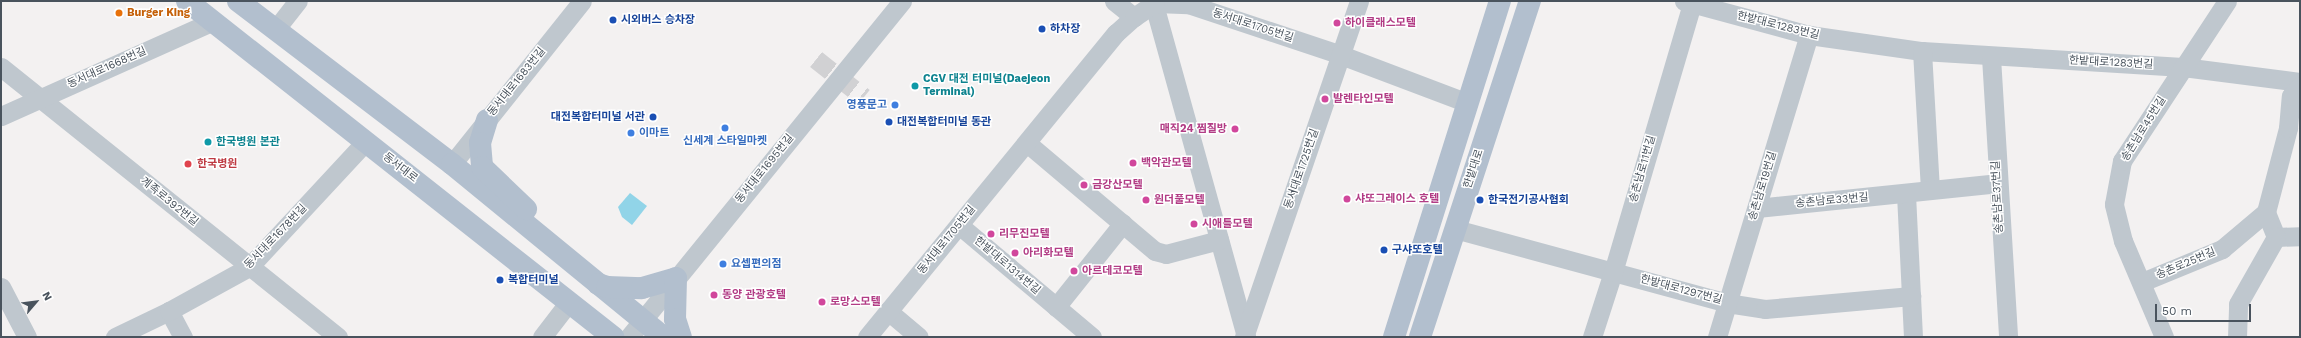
<!DOCTYPE html>
<html>
<head>
<meta charset="utf-8">
<style>
	body { margin:0 }
	#map { position:relative; width:2301px; height:338px; overflow:hidden; background:#f3f1f1; font-family:"Work Sans","Noto Sans KR",sans-serif }
	div>[style] { position:absolute }
	[style*='--x'] { left:calc(var(--x)*1px); top:calc(var(--y)*1px); width:calc(var(--w)*1px); rotate:calc(var(--a)*1deg) }
	.water>* { inset:0; background:#91d4e8 }
	.minor-tunnel>* { height:19px; margin-top:-9.5px; transform-origin:0; background:repeating-linear-gradient(90deg,#d1d1d3 0 19px,transparent 0 29px) }
	.minor>* { height:19px; margin:-9.5px; padding:0 9.5px; transform-origin:9.5px; border-radius:9.5px; background:#bfc7ce }
	.major>* { height:22px; margin:-11px; padding:0 11px; transform-origin:11px; border-radius:11px; background:#b2bfce }
	.dots>* { width:11px; height:11px; translate:-50% -50%; box-sizing:border-box; border:2px solid #fff; border-radius:50% }
	span { translate:-50% -50%; white-space:nowrap; text-align:center; line-height:1.15; -webkit-text-stroke:3px #fff; paint-order:stroke }
	.food-label { font-size:11px; color:#c56008; font-weight:700 }
	.left { translate:0 -50%; text-align:left }
	.transit-label { font-size:11px; color:#164399; font-weight:700 }
	.right { translate:-100% -50%; text-align:right }
	.hotel-label { font-size:11px; color:#b23c85; font-weight:700 }
	.street-label { font-size:11px; color:#49535d }
	.culture-label { font-size:11px; color:#0d838f; font-weight:700 }
	.shop-label { font-size:11px; color:#366cbe; font-weight:700 }
	.health-label { font-size:11px; color:#be3a42; font-weight:700 }
	.frame { position:absolute; inset:0; border:2px solid #49535d; pointer-events:none }
	.north { position:absolute; left:16px; top:282px; width:40px; height:40px; -webkit-text-stroke:3px #fff; paint-order:stroke; rotate:62deg; font-size:11px; font-weight:700; line-height:16px; text-align:center; color:#49535d }
	.north::after { content:''; display:block; margin:auto; width:14px; height:18px; background:#49535d; clip-path:polygon(50% 0,100% 100%,50% 72%,0 100%) }
	.scale { position:absolute; left:2155px; top:304px; width:96px; height:18px; box-sizing:border-box; border:2px solid #49535d; border-top:0; padding-left:5px; font-size:12px; line-height:14px; white-space:nowrap; color:#49535d; -webkit-text-stroke:3px #fff; paint-order:stroke }
</style>
</head>
<body>
<div id="map">
	<div class="water">
		<div style="clip-path:polygon(630px 193px,647px 206px,632px 225px,622px 217px,618px 207px)"></div>
	</div>
	<div class="minor-tunnel">
		<div style="--x:816;--y:59;--w:61;--a:38.4"></div>
	</div>
	<div class="minor">
		<div style="--x:1114;--y:1;--w:26;--a:39"></div>
		<div style="--x:1153;--y:1;--w:349;--a:74.5"></div>
		<div style="--x:1684;--y:1;--w:130;--a:15.2"></div>
		<div style="--x:1809;--y:35;--w:114;--a:8.1"></div>
		<div style="--x:1922;--y:51;--w:261;--a:3.5"></div>
		<div style="--x:2183;--y:67;--w:118;--a:7.3"></div>
		<div style="--x:1155;--y:3;--w:33;--a:2"></div>
		<div style="--x:1188;--y:4;--w:161;--a:18.4"></div>
		<div style="--x:1341;--y:55;--w:136;--a:20.7"></div>
		<div style="--x:275;--y:30;--w:37;--a:-52"></div>
		<div style="--x:1922;--y:51;--w:139;--a:86.7"></div>
		<div style="--x:1991;--y:57;--w:281;--a:86.5"></div>
		<div style="--x:1;--y:67;--w:432;--a:38.7"></div>
		<div style="--x:1;--y:116;--w:232;--a:-24.1"></div>
		<div style="--x:1027;--y:143;--w:167;--a:40.2"></div>
		<div style="--x:1155;--y:251;--w:11;--a:15"></div>
		<div style="--x:1166;--y:254;--w:55;--a:-14.8"></div>
		<div style="--x:452;--y:164;--w:208;--a:-51.4"></div>
		<div style="--x:1906;--y:194;--w:143;--a:87.2"></div>
		<div style="--x:1757;--y:208;--w:241;--a:-5.9"></div>
		<div style="--x:959;--y:225;--w:174;--a:40.1"></div>
		<div style="--x:1455;--y:229;--w:282;--a:15.2"></div>
		<div style="--x:1727;--y:303;--w:38;--a:9"></div>
		<div style="--x:1765;--y:309;--w:147;--a:-5.1"></div>
		<div style="--x:2276;--y:237;--w:27;--a:-112"></div>
		<div style="--x:2266;--y:212;--w:87;--a:-75.3"></div>
		<div style="--x:2288;--y:128;--w:32;--a:-85"></div>
		<div style="--x:2291;--y:96;--w:13;--a:-48"></div>
		<div style="--x:2276;--y:237;--w:24;--a:-2"></div>
		<div style="--x:2142;--y:282;--w:87;--a:-22.4"></div>
		<div style="--x:2222;--y:249;--w:57;--a:-40.1"></div>
		<div style="--x:1;--y:287;--w:56;--a:62.5"></div>
		<div style="--x:1056;--y:307;--w:107;--a:-51.4"></div>
		<div style="--x:169;--y:311;--w:30;--a:62"></div>
		<div style="--x:888;--y:311;--w:40;--a:40"></div>
		<div style="--x:115;--y:337;--w:60;--a:-25.7"></div>
		<div style="--x:169;--y:311;--w:91;--a:-28.8"></div>
		<div style="--x:249;--y:267;--w:172;--a:-47.1"></div>
		<div style="--x:542;--y:337;--w:44;--a:-52.4"></div>
		<div style="--x:629;--y:337;--w:433;--a:-50.9"></div>
		<div style="--x:867;--y:337;--w:393;--a:-50.7"></div>
		<div style="--x:1116;--y:33;--w:24;--a:-42"></div>
		<div style="--x:1134;--y:17;--w:25;--a:-34"></div>
		<div style="--x:1244;--y:337;--w:355;--a:-71.1"></div>
		<div style="--x:1592;--y:337;--w:68;--a:-72.1"></div>
		<div style="--x:1613;--y:272;--w:283;--a:-73.6"></div>
		<div style="--x:1717;--y:337;--w:316;--a:-73.1"></div>
		<div style="--x:2164;--y:337;--w:104;--a:-113.1"></div>
		<div style="--x:2123;--y:241;--w:38;--a:-104"></div>
		<div style="--x:2114;--y:204;--w:44;--a:-79.5"></div>
		<div style="--x:2122;--y:161;--w:191;--a:-56.7"></div>
		<div style="--x:2237;--y:337;--w:33;--a:-88"></div>
		<div style="--x:2238;--y:304;--w:77;--a:-60.4"></div>
	</div>
	<div class="major">
		<div style="--x:187;--y:1;--w:543;--a:38.26"></div>
		<div style="--x:238;--y:1;--w:269;--a:37.3"></div>
		<div style="--x:452;--y:164;--w:273;--a:39.3"></div>
		<div style="--x:487;--y:120;--w:24;--a:107"></div>
		<div style="--x:480;--y:143;--w:24;--a:85"></div>
		<div style="--x:482;--y:167;--w:61;--a:43.7"></div>
		<div style="--x:598;--y:284;--w:9;--a:18"></div>
		<div style="--x:607;--y:287;--w:35;--a:2"></div>
		<div style="--x:642;--y:288;--w:35;--a:-16"></div>
		<div style="--x:676;--y:278;--w:41;--a:91.4"></div>
		<div style="--x:675;--y:319;--w:19;--a:72"></div>
		<div style="--x:1394;--y:337;--w:352;--a:-72.5"></div>
		<div style="--x:1420;--y:337;--w:354;--a:-71.9"></div>
	</div>
	<div class="dots">
		<div style="left:119px;top:13px;background:#e8710a"></div>
		<div style="left:613px;top:20px;background:#1a4fb4"></div>
		<div style="left:1337px;top:23px;background:#d1479c"></div>
		<div style="left:1042px;top:29px;background:#1a4fb4"></div>
		<div style="left:915px;top:86px;background:#0f9aa8"></div>
		<div style="left:1325px;top:99px;background:#d1479c"></div>
		<div style="left:895px;top:105px;background:#3f7fe0"></div>
		<div style="left:653px;top:117px;background:#1a4fb4"></div>
		<div style="left:889px;top:122px;background:#1a4fb4"></div>
		<div style="left:725px;top:128px;background:#3f7fe0"></div>
		<div style="left:1235px;top:129px;background:#d1479c"></div>
		<div style="left:631px;top:133px;background:#3f7fe0"></div>
		<div style="left:208px;top:142px;background:#0f9aa8"></div>
		<div style="left:1133px;top:163px;background:#d1479c"></div>
		<div style="left:188px;top:164px;background:#e0444e"></div>
		<div style="left:1084px;top:185px;background:#d1479c"></div>
		<div style="left:1347px;top:199px;background:#d1479c"></div>
		<div style="left:1146px;top:200px;background:#d1479c"></div>
		<div style="left:1480px;top:200px;background:#1a4fb4"></div>
		<div style="left:1194px;top:224px;background:#d1479c"></div>
		<div style="left:991px;top:234px;background:#d1479c"></div>
		<div style="left:1384px;top:250px;background:#1a4fb4"></div>
		<div style="left:1015px;top:253px;background:#d1479c"></div>
		<div style="left:723px;top:264px;background:#3f7fe0"></div>
		<div style="left:1074px;top:271px;background:#d1479c"></div>
		<div style="left:500px;top:280px;background:#1a4fb4"></div>
		<div style="left:714px;top:295px;background:#d1479c"></div>
		<div style="left:822px;top:302px;background:#d1479c"></div>
	</div>
	<div class="food-label">
		<span class="left" style="left:127px;top:13px">Burger King</span>
	</div>
	<div class="transit-label">
		<span class="left" style="left:621px;top:20px">시외버스 승차장</span>
		<span class="left" style="left:1050px;top:29px">하차장</span>
		<span class="right" style="left:645px;top:117px">대전복합터미널 서관</span>
		<span class="left" style="left:897px;top:122px">대전복합터미널 동관</span>
		<span class="left" style="left:1488px;top:200px">한국전기공사협회</span>
		<span class="left" style="left:1392px;top:250px">구샤또호텔</span>
		<span class="left" style="left:508px;top:280px">복합터미널</span>
	</div>
	<div class="hotel-label">
		<span class="left" style="left:1345px;top:23px">하이클래스모텔</span>
		<span class="left" style="left:1333px;top:99px">발렌타인모텔</span>
		<span class="right" style="left:1227px;top:129px">매직24 찜질방</span>
		<span class="left" style="left:1141px;top:163px">백악관모텔</span>
		<span class="left" style="left:1092px;top:185px">금강산모텔</span>
		<span class="left" style="left:1355px;top:199px">샤또그레이스 호텔</span>
		<span class="left" style="left:1154px;top:200px">원더풀모텔</span>
		<span class="left" style="left:1202px;top:224px">시애틀모텔</span>
		<span class="left" style="left:999px;top:234px">리무진모텔</span>
		<span class="left" style="left:1023px;top:253px">아리화모텔</span>
		<span class="left" style="left:1082px;top:271px">아르데코모텔</span>
		<span class="left" style="left:722px;top:295px">동양 관광호텔</span>
		<span class="left" style="left:830px;top:302px">로망스모텔</span>
	</div>
	<div class="street-label">
		<span style="left:1253px;top:26px;rotate:18deg">동서대로1705번길</span>
		<span style="left:1778px;top:26px;rotate:14deg">한밭대로1283번길</span>
		<span style="left:2111px;top:63px;rotate:3deg">한밭대로1283번길</span>
		<span style="left:107px;top:68px;rotate:-24deg">동서대로1668번길</span>
		<span style="left:517px;top:82px;rotate:-51deg">동서대로1683번길</span>
		<span style="left:2144px;top:129px;rotate:-58deg">송촌남로45번길</span>
		<span style="left:400px;top:168px;rotate:38deg">동서대로</span>
		<span style="left:765px;top:169px;rotate:-51deg">동서대로1695번길</span>
		<span style="left:1302px;top:169px;rotate:-71deg">동서대로1725번길</span>
		<span style="left:1474px;top:169px;rotate:-72deg">한밭대로</span>
		<span style="left:1643px;top:169px;rotate:-74deg">송촌남로11번길</span>
		<span style="left:1763px;top:186px;rotate:-73deg">송촌남로19번길</span>
		<span style="left:1998px;top:197px;rotate:-93deg">송촌남로37번길</span>
		<span style="left:1832px;top:201px;rotate:-5deg">송촌남로33번길</span>
		<span style="left:169px;top:202px;rotate:39deg">계족로392번길</span>
		<span style="left:276px;top:237px;rotate:-46deg">동서대로1678번길</span>
		<span style="left:947px;top:240px;rotate:-51deg">동서대로1705번길</span>
		<span style="left:2186px;top:264px;rotate:-23deg">송촌로25번길</span>
		<span style="left:1007px;top:266px;rotate:40deg">한밭대로1314번길</span>
		<span style="left:1681px;top:290px;rotate:15deg">한밭대로1297번길</span>
	</div>
	<div class="culture-label">
		<span class="left" style="left:923px;top:86px">CGV 대전 터미널(Daejeon<br>Terminal)</span>
		<span class="left" style="left:216px;top:142px">한국병원 본관</span>
	</div>
	<div class="shop-label">
		<span class="right" style="left:887px;top:105px">영풍문고</span>
		<span class="left" style="left:639px;top:133px">이마트</span>
		<span style="left:725px;top:141px">신세계 스타일마켓</span>
		<span class="left" style="left:731px;top:264px">요셉편의점</span>
	</div>
	<div class="health-label">
		<span class="left" style="left:197px;top:164px">한국병원</span>
	</div>
	<div class="frame"></div>
	<div class="north">N</div>
	<div class="scale">50 m</div>
</div>
</body>
</html>
